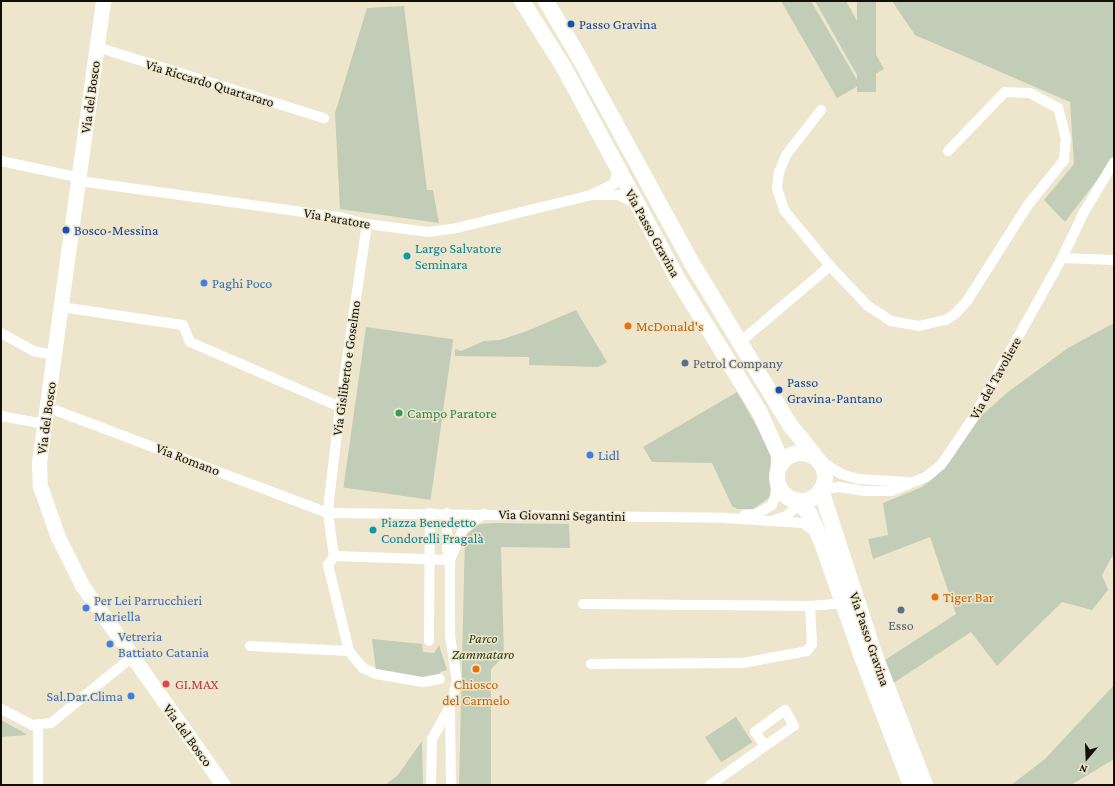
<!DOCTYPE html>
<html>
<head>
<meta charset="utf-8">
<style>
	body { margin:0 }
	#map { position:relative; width:1115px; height:786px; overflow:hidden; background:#ede6cc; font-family:"Crimson Pro",serif }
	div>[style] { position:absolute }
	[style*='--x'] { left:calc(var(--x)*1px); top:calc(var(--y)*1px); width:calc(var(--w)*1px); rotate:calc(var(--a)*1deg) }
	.green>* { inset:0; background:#c1cdb7; transform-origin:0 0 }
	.minor>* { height:10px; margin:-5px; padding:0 5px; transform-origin:5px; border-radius:5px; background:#fff }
	.secondary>* { height:15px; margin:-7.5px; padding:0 7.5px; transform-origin:7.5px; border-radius:7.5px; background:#fff }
	.primary>* { height:16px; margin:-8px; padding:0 8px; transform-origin:8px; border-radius:8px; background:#fff }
	.primary>.ring { margin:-8px; padding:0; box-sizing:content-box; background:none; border:16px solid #fff; border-radius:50% }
	.dots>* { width:11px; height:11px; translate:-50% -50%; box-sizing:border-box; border:2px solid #ede6cc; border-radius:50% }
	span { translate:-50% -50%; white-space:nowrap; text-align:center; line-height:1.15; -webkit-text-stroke:3px #ede6cc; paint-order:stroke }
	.transit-label { font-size:14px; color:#164399 }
	.left { translate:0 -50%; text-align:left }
	.street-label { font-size:14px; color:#120f07 }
	.culture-label { font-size:14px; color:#0d838f }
	.shop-label { font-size:14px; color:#366cbe }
	.right { translate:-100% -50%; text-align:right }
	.food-label { font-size:14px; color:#c56008 }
	.service-label { font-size:14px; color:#4e5e75 }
	.leisure-label { font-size:14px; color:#27864d }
	.park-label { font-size:14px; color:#2a3e11; font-style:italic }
	.health-label { font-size:14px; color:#be3a42 }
	.frame { position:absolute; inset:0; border:2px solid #120f07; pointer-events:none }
	.north { position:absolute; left:1067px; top:738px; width:40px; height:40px; -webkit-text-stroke:3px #ede6cc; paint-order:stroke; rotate:199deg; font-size:11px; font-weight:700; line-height:16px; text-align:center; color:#120f07 }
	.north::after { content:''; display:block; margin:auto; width:14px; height:18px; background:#120f07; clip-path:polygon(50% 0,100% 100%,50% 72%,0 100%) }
</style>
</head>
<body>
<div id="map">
	<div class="green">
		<div style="clip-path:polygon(781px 1px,811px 1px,860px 85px,837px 98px)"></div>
		<div style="clip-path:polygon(815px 1px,846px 1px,884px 69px,861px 82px)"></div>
		<div style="left:857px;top:1px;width:19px;height:91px"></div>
		<div style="clip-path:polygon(892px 1px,1114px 1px,1114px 158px,1065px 222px,1044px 200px,1074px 164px,1070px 102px,915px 35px)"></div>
		<div style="clip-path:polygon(404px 6px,427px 190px,433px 190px,439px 223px,340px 209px,335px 113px,367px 8px)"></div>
		<div style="clip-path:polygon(576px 310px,607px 362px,598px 367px,529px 365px,529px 357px,455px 356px,455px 349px,461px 351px,484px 341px,500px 340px,527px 331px)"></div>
		<div style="clip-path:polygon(1114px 323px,1114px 553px,1102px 575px,1108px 590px,1092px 610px,1062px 602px,997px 666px,971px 632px,892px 684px,885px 660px,956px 614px,930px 537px,873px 559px,868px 539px,888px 535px,883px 503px,922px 487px,935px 477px,949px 463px,981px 416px,1008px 392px,1068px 348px)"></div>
		<div style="left:366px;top:327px;width:88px;height:162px;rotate:8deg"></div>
		<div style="clip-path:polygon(737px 392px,771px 451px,770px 497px,753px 509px,737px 509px,732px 506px,712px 463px,652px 462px,643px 447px)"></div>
		<div style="clip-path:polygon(498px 523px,569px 524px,570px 548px,501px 547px,504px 656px,491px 669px,491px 785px,459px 785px,465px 536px,479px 524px)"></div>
		<div style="clip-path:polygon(372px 639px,422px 644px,423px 652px,434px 653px,439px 645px,447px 670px,440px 672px,439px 676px,425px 679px,376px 670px)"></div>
		<div style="clip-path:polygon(1114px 685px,1114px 759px,1071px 785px,1011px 785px,1045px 759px)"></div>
		<div style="left:736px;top:717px;width:30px;height:37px;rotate:57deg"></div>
		<div style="clip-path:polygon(1px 720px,23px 732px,27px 735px,1px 737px)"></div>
		<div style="clip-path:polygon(422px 741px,423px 785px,385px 785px,398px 775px)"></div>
	</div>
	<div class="minor">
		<div style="--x:97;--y:47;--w:238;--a:17.4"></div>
		<div style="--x:821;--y:110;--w:57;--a:127.9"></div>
		<div style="--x:786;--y:155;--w:18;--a:112"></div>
		<div style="--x:779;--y:172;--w:16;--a:97"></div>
		<div style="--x:777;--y:188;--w:23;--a:72"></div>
		<div style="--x:784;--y:210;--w:72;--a:50.6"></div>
		<div style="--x:1;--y:161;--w:73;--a:11.9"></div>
		<div style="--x:72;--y:176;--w:9;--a:36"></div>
		<div style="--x:79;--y:181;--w:263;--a:7.9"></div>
		<div style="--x:340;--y:217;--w:28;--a:15"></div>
		<div style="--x:367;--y:224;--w:63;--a:7.4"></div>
		<div style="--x:429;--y:232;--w:28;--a:-8"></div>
		<div style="--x:457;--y:228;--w:138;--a:-13.8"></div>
		<div style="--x:591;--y:195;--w:25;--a:-26"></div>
		<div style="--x:614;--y:184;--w:15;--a:-74"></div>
		<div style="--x:595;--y:195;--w:23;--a:0"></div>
		<div style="--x:618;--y:195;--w:19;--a:25"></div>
		<div style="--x:367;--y:224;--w:185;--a:98.4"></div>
		<div style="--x:340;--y:407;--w:95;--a:96.7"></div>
		<div style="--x:329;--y:501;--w:12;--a:95"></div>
		<div style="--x:328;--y:513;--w:43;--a:82.1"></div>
		<div style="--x:334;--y:556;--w:116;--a:2"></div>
		<div style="--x:1062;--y:258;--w:52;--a:2.2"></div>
		<div style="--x:61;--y:307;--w:123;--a:8.4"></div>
		<div style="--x:183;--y:325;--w:18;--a:68"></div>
		<div style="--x:190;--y:342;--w:163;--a:23.4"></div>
		<div style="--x:1;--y:333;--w:37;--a:29"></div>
		<div style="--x:33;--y:351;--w:21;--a:11"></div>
		<div style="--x:740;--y:342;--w:118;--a:-40.2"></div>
		<div style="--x:830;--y:266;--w:55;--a:46.5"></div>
		<div style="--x:868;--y:306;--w:27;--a:33"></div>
		<div style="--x:891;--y:321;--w:28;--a:10"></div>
		<div style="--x:919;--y:326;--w:28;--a:-13"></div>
		<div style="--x:946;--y:320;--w:11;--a:-34"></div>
		<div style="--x:955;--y:314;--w:18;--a:-47"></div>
		<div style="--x:967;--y:301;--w:114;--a:-57.6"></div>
		<div style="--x:1028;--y:205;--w:58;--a:-51.3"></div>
		<div style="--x:1064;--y:160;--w:21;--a:-85"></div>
		<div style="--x:1066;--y:139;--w:32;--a:-104"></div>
		<div style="--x:1058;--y:108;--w:32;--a:-152"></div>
		<div style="--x:1030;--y:93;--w:25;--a:-178"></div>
		<div style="--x:1005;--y:92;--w:82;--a:134"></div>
		<div style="--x:47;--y:407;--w:300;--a:20.7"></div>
		<div style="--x:328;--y:513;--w:396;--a:0.7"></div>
		<div style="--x:724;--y:518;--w:79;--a:3.6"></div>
		<div style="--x:803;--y:523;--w:14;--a:36"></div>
		<div style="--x:1;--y:416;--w:45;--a:10.3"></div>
		<div style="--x:818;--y:459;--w:27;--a:33"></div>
		<div style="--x:841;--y:474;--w:18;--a:16"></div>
		<div style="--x:858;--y:479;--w:50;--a:3.4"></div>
		<div style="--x:823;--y:489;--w:16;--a:-7"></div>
		<div style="--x:839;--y:487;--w:26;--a:9"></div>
		<div style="--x:865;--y:491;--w:26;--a:0"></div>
		<div style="--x:891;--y:491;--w:38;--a:-22"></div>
		<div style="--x:926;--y:477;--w:19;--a:-39"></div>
		<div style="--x:941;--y:465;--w:57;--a:-55.8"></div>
		<div style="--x:973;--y:418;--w:183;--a:-60.9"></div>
		<div style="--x:1062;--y:258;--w:51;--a:-64.4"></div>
		<div style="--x:1084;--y:212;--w:58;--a:-59"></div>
		<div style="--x:447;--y:513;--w:36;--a:90"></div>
		<div style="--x:447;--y:549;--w:11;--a:75"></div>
		<div style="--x:744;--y:515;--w:13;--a:-4"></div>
		<div style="--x:757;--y:514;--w:17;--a:-31"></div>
		<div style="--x:772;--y:505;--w:21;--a:-71"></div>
		<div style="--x:775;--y:520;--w:12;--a:-20"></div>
		<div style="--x:786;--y:516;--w:23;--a:-41"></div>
		<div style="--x:583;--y:604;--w:227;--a:0.5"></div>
		<div style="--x:810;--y:606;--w:33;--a:-5"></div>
		<div style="--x:429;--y:641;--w:128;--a:-89.6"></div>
		<div style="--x:250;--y:646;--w:99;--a:2.9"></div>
		<div style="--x:349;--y:651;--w:89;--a:-103.7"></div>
		<div style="--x:328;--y:565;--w:11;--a:-56"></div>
		<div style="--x:349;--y:651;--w:22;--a:51"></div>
		<div style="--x:363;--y:668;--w:14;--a:25"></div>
		<div style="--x:376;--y:674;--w:48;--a:9.7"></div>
		<div style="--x:423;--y:682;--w:17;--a:-10"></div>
		<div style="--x:591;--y:664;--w:152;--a:-0.4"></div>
		<div style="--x:743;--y:663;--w:65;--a:-10.6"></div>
		<div style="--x:807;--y:651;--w:9;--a:-54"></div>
		<div style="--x:812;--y:644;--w:38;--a:-93"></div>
		<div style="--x:450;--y:708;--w:77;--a:89.3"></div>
		<div style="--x:1;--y:709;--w:35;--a:27"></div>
		<div style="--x:32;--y:725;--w:19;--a:-6"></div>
		<div style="--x:51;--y:723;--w:104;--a:-39.2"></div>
		<div style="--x:38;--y:785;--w:59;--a:-90"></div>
		<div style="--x:431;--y:785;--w:46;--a:-88.8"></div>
		<div style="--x:432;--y:739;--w:38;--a:-61"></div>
		<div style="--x:450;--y:706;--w:25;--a:-74"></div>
		<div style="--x:457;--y:682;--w:48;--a:-98.5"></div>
		<div style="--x:450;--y:635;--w:75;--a:-90"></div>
		<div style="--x:450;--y:560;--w:34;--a:-67"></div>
		<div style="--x:463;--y:529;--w:26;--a:-36"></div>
		<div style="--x:710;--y:785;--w:67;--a:-35.3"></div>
		<div style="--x:765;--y:746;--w:35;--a:-35"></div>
		<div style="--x:794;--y:726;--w:18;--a:-119"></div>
		<div style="--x:785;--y:710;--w:37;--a:144"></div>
		<div style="--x:755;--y:732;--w:17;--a:54"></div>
	</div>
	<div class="secondary">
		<div style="--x:103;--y:1;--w:466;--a:97.9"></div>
		<div style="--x:39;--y:463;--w:23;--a:88"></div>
		<div style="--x:40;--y:486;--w:54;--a:70.6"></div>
		<div style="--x:58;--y:537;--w:54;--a:63.4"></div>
		<div style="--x:82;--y:585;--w:245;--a:54.8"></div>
	</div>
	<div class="primary">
		<div style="--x:522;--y:1;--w:77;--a:57.8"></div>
		<div style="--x:563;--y:66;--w:241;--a:61.7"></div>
		<div style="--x:677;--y:278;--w:156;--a:58.3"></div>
		<div style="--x:759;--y:411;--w:48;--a:65.6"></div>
		<div style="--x:779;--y:455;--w:11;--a:90"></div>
		<div style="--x:546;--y:1;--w:65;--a:59.5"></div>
		<div style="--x:579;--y:57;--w:237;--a:61.3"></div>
		<div style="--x:693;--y:265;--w:187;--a:58.8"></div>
		<div style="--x:790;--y:425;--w:40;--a:51"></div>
		<div class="ring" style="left:777px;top:453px;width:32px;height:32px"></div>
		<div style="--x:821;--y:490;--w:175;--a:72"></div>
		<div style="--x:875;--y:656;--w:138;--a:68.8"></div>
		<div style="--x:795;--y:500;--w:19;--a:43"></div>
		<div style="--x:809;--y:513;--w:30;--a:66"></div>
		<div style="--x:821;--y:540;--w:127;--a:70.7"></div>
		<div style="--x:863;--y:660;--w:134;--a:69"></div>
	</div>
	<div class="dots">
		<div style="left:571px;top:24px;background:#1a4fb4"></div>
		<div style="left:66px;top:230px;background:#1a4fb4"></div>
		<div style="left:407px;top:256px;background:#0f9aa8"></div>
		<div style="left:204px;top:283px;background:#3f7fe0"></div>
		<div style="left:628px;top:326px;background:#e8710a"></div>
		<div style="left:685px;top:363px;background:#5c6f8a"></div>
		<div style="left:779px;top:390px;background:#1a4fb4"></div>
		<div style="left:399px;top:413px;background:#2e9e5b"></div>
		<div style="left:590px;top:455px;background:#3f7fe0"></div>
		<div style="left:373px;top:530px;background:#0f9aa8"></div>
		<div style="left:935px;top:597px;background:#e8710a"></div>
		<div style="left:86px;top:608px;background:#3f7fe0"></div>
		<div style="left:901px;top:610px;background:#5c6f8a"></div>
		<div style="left:110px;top:644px;background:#3f7fe0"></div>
		<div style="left:476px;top:669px;background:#e8710a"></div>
		<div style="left:166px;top:684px;background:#e0444e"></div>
		<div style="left:131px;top:696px;background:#3f7fe0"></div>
	</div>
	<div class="transit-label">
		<span class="left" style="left:579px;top:24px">Passo Gravina</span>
		<span class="left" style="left:74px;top:230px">Bosco-Messina</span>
		<span class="left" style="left:787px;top:390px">Passo<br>Gravina-Pantano</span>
	</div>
	<div class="street-label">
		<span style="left:210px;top:83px;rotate:17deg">Via Riccardo Quartararo</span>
		<span style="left:90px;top:97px;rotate:-82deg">Via del Bosco</span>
		<span style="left:337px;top:218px;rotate:10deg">Via Paratore</span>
		<span style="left:653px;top:233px;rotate:61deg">Via Passo Gravina</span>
		<span style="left:346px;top:368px;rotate:-82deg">Via Gisliberto e Goselmo</span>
		<span style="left:995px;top:378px;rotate:-61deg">Via del Tavoliere</span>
		<span style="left:46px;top:418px;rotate:-82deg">Via del Bosco</span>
		<span style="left:188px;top:459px;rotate:21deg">Via Romano</span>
		<span style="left:562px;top:515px;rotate:1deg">Via Giovanni Segantini</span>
		<span style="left:870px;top:639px;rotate:71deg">Via Passo Gravina</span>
		<span style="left:188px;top:735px;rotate:54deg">Via del Bosco</span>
	</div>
	<div class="culture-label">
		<span class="left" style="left:415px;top:256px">Largo Salvatore<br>Seminara</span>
		<span class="left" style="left:381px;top:530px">Piazza Benedetto<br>Condorelli Fragalà</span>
	</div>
	<div class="shop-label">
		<span class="left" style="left:212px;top:283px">Paghi Poco</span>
		<span class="left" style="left:598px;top:455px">Lidl</span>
		<span class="left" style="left:94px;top:608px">Per Lei Parrucchieri<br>Mariella</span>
		<span class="left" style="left:118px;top:644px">Vetreria<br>Battiato Catania</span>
		<span class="right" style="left:123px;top:696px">Sal.Dar.Clima</span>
	</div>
	<div class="food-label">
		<span class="left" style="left:636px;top:326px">McDonald's</span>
		<span class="left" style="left:943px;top:597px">Tiger Bar</span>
		<span style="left:476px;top:692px">Chiosco<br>del Carmelo</span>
	</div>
	<div class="service-label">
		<span class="left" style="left:693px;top:363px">Petrol Company</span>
		<span style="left:901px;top:625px">Esso</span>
	</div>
	<div class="leisure-label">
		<span class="left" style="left:407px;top:413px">Campo Paratore</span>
	</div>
	<div class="park-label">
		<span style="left:483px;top:646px">Parco<br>Zammataro</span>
	</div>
	<div class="health-label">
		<span class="left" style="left:175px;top:684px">GI.MAX</span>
	</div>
	<div class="frame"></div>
	<div class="north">N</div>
</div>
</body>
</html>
